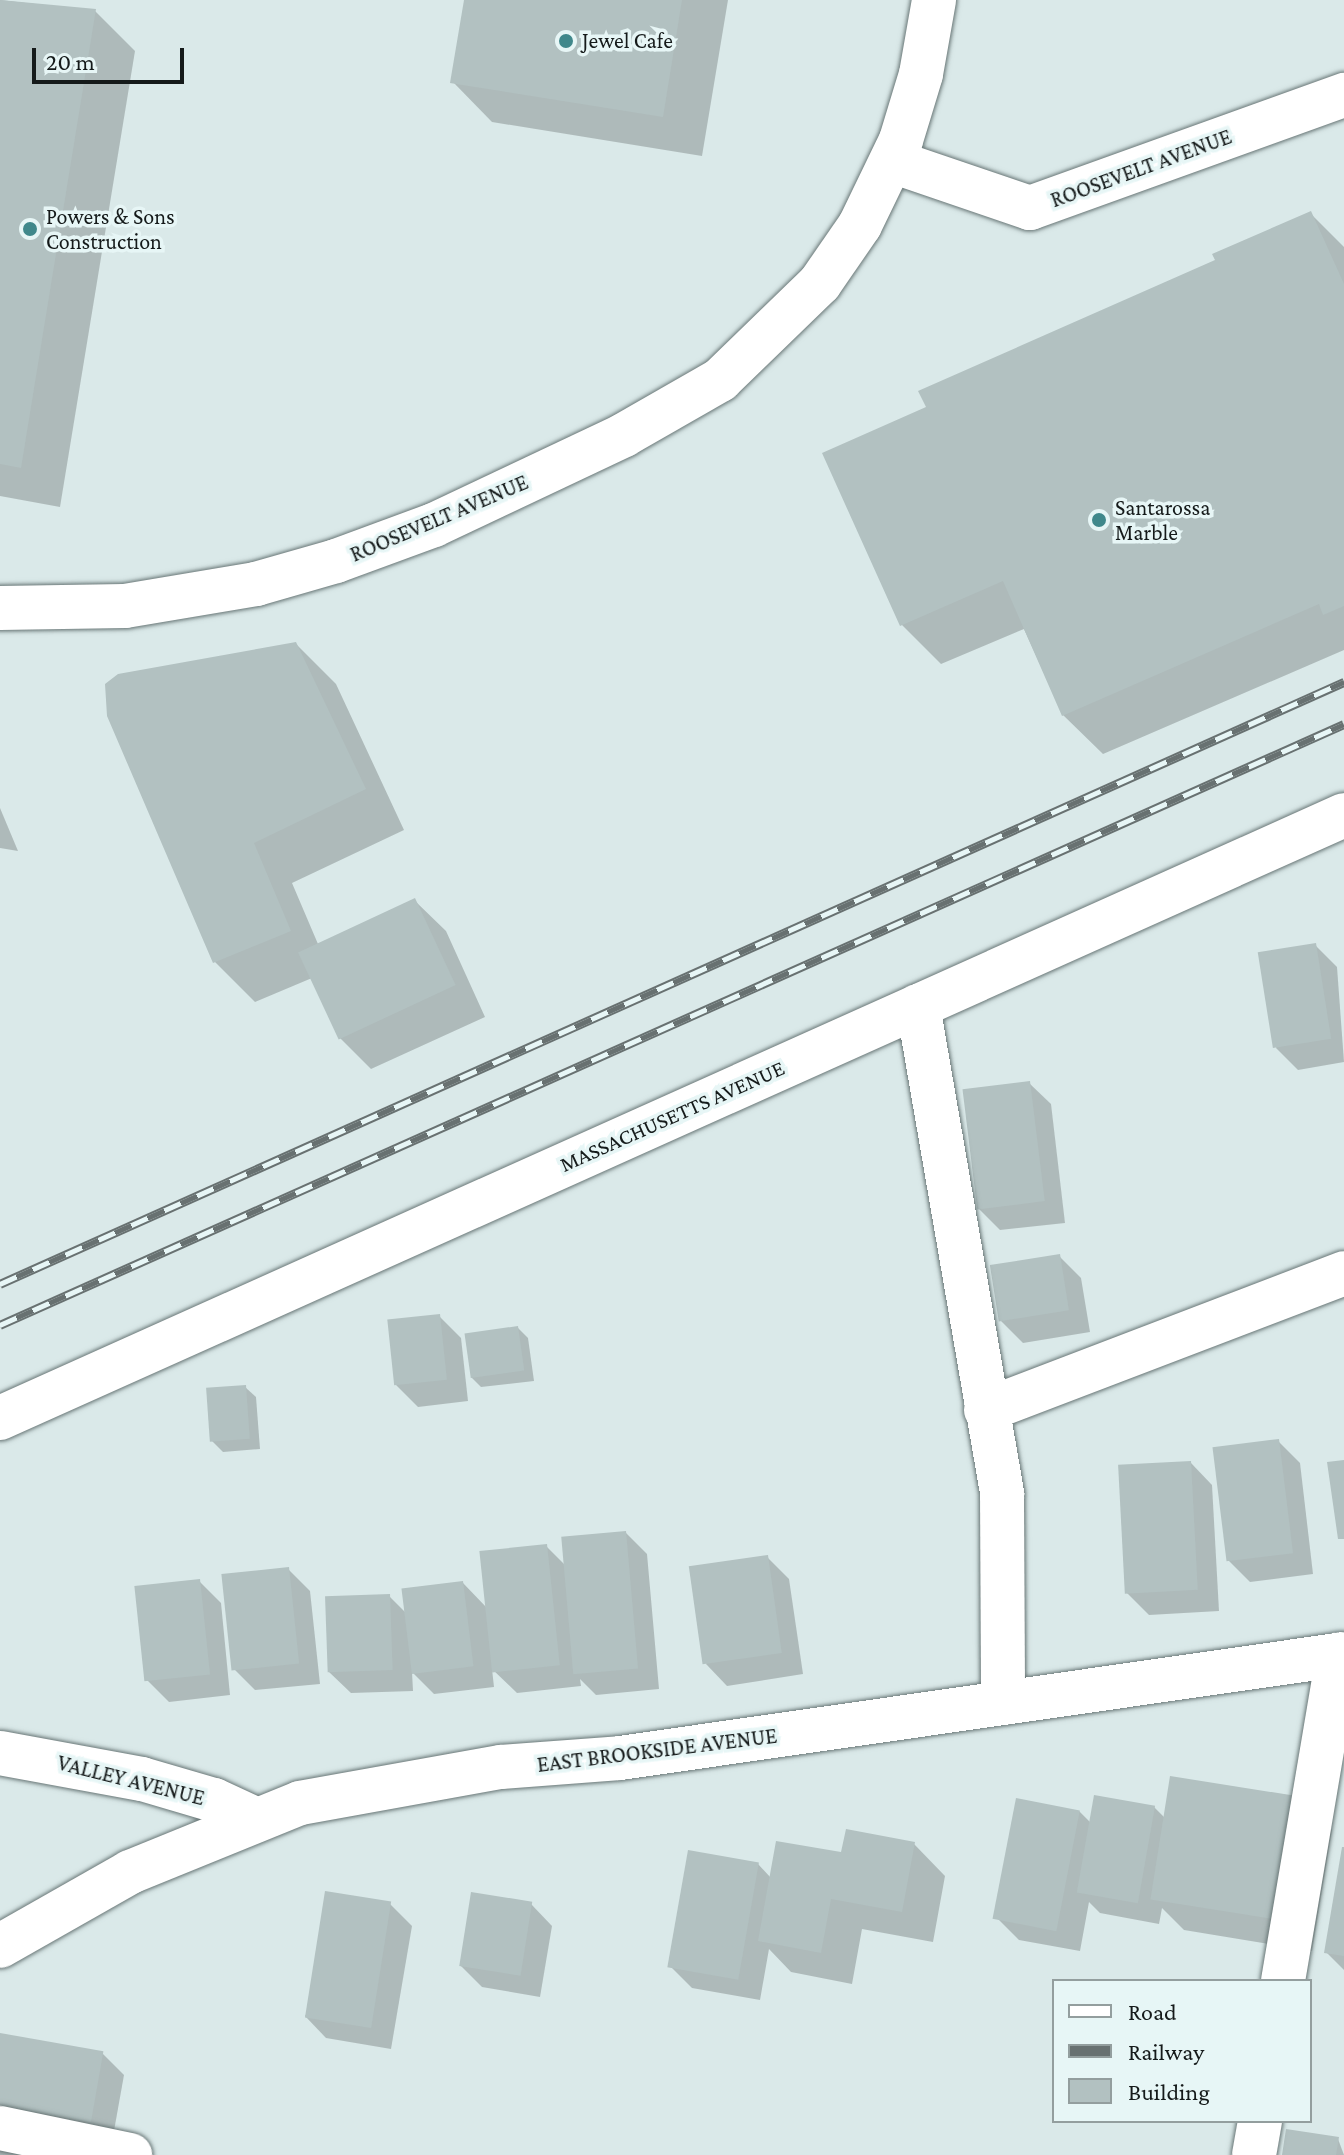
<!DOCTYPE html>
<html>
<head>
<meta charset="utf-8">
<style>
	body { margin:0 }
	#map { position:relative; width:1344px; height:2155px; overflow:hidden; background:#dae9e9; font-family:"Crimson Pro",serif }
	div>[style] { position:absolute }
	[style*='--x'] { left:calc(var(--x)*1px); top:calc(var(--y)*1px); width:calc(var(--w)*1px); rotate:calc(var(--a)*1deg) }
	.shadow>* { inset:0; background:#0003 }
	.building>* { inset:0; background:#b2c1c1; transform-origin:0 0 }
	.roads { filter:drop-shadow(0 0 2px #687676) drop-shadow(0 0 2px #687676) }
	.minor>* { height:44px; margin:-22px; padding:0 22px; transform-origin:22px; border-radius:22px; background:#fff }
	.rail>* { height:9px; margin-top:-4.5px; transform-origin:0; background:repeating-linear-gradient(90deg,#e7f6f6 0 18px,#687171 0 36px); box-sizing:border-box; border-block:2px solid #687171 }
	.dots>* { width:22px; height:22px; translate:-50% -50%; box-sizing:border-box; border:4px solid #e7f6f6; border-radius:50% }
	span { translate:-50% -50%; white-space:nowrap; text-align:center; line-height:1.15; -webkit-text-stroke:7px #e7f6f6; paint-order:stroke }
	.poi-label { font-size:22px; color:#151a1a }
	.left { translate:0 -50%; text-align:left }
	.street-label { font-size:22px; color:#151a1a }
	.legend { position:absolute; left:1052px; top:1979px; width:260px; height:144px; box-sizing:border-box; background:#e7f6f6; border:2px solid #939e9e; margin:0; padding:10px 14px; list-style:none; font-size:24px; color:#151a1a }
	.legend li { display:flex; align-items:center; gap:16px; height:40px }
	.legend b { width:40px; border:2px solid #939e9e }
	.scale { position:absolute; left:32px; top:48px; width:152px; height:36px; box-sizing:border-box; border:4px solid #151a1a; border-top:0; padding-left:10px; font-size:24px; line-height:28px; white-space:nowrap; color:#151a1a; -webkit-text-stroke:6px #e7f6f6; paint-order:stroke }
</style>
</head>
<body>
<div id="map">
	<div class="shadow">
		<div style="clip-path:polygon(0 0,95px 11px,135px 51px,60px 507px,0 496px)"></div>
		<div style="clip-path:polygon(466px 0,728px 0,702px 156px,492px 122px,453px 82px)"></div>
		<div style="clip-path:polygon(1311px 214px,1344px 247px,1344px 650px,1103px 754px,1063px 715px,1024px 629px,941px 664px,901px 624px,928px 408px)"></div>
		<div style="clip-path:polygon(296px 644px,336px 684px,404px 830px,292px 883px,318px 944px,414px 900px,446px 931px,485px 1017px,371px 1069px,339px 1037px,312px 978px,255px 1002px,215px 962px)"></div>
		<div style="clip-path:polygon(0 808px,18px 851px,0 848px)"></div>
		<div style="clip-path:polygon(1315px 945px,1337px 967px,1344px 1062px,1298px 1070px,1276px 1048px)"></div>
		<div style="clip-path:polygon(1029px 1083px,1051px 1104px,1065px 1223px,1000px 1230px,978px 1208px)"></div>
		<div style="clip-path:polygon(1059px 1256px,1081px 1278px,1090px 1332px,1023px 1343px,1001px 1321px)"></div>
		<div style="clip-path:polygon(439px 1316px,461px 1338px,468px 1401px,418px 1407px,396px 1385px)"></div>
		<div style="clip-path:polygon(518px 1328px,528px 1338px,534px 1381px,481px 1387px,471px 1377px)"></div>
		<div style="clip-path:polygon(245px 1387px,256px 1397px,260px 1449px,223px 1452px,212px 1441px)"></div>
		<div style="clip-path:polygon(1278px 1441px,1300px 1463px,1313px 1574px,1250px 1582px,1228px 1560px)"></div>
		<div style="clip-path:polygon(1191px 1463px,1212px 1485px,1219px 1611px,1149px 1615px,1127px 1593px)"></div>
		<div style="clip-path:polygon(626px 1533px,647px 1554px,659px 1689px,596px 1695px,580px 1679px,581px 1686px,517px 1693px,492px 1669px,494px 1687px,434px 1694px,412px 1672px,413px 1691px,351px 1693px,329px 1672px,389px 1596px,406px 1613px,463px 1583px,487px 1608px,546px 1546px,565px 1565px)"></div>
		<div style="clip-path:polygon(767px 1557px,789px 1579px,803px 1674px,727px 1686px,706px 1664px)"></div>
		<div style="clip-path:polygon(288px 1569px,310px 1591px,320px 1684px,255px 1690px,233px 1668px)"></div>
		<div style="clip-path:polygon(199px 1581px,221px 1603px,230px 1695px,169px 1702px,147px 1680px)"></div>
		<div style="clip-path:polygon(1300px 1798px,1332px 1830px,1312px 1951px,1184px 1930px,1162px 1908px,1159px 1924px,1100px 1913px,1089px 1902px,1080px 1951px,1019px 1940px,997px 1918px,1079px 1811px,1091px 1823px,1154px 1807px,1165px 1818px)"></div>
		<div style="clip-path:polygon(914px 1844px,945px 1876px,933px 1942px,862px 1929px,852px 1984px,791px 1972px,769px 1949px,760px 2000px,692px 1988px,670px 1966px,758px 1864px,771px 1878px,843px 1855px)"></div>
		<div style="clip-path:polygon(1344px 1849px,1344px 1970px,1326px 1952px)"></div>
		<div style="clip-path:polygon(390px 1904px,412px 1926px,391px 2049px,326px 2038px,305px 2016px)"></div>
		<div style="clip-path:polygon(531px 1904px,552px 1926px,540px 1997px,482px 1987px,460px 1965px)"></div>
		<div style="clip-path:polygon(0 2041px,102px 2053px,124px 2075px,112px 2142px,0 2113px)"></div>
		<div style="clip-path:polygon(0 2139px,36px 2155px,0 2155px)"></div>
		<div style="clip-path:polygon(1338px 2139px,1344px 2155px,1284px 2155px)"></div>
	</div>
	<div class="building">
		<div style="clip-path:polygon(0 0,96px 9px,21px 468px,0 464px)"></div>
		<div style="clip-path:polygon(464px 0,682px 0,663px 117px,450px 83px)"></div>
		<div style="clip-path:polygon(1311px 211px,1344px 284px,1344px 606px,1323px 615px,1319px 604px,1062px 716px,1003px 581px,900px 626px,822px 453px,926px 407px,918px 391px,1215px 260px,1212px 254px)"></div>
		<div style="clip-path:polygon(296px 642px,366px 789px,254px 843px,291px 931px,213px 963px,107px 716px,105px 684px,118px 674px)"></div>
		<div style="left:415px;top:898px;width:96px;height:129px;rotate:65deg"></div>
		<div style="left:1316px;top:943px;width:97px;height:59px;rotate:81deg"></div>
		<div style="left:1030px;top:1081px;width:121px;height:68px;rotate:83deg"></div>
		<div style="left:1060px;top:1254px;width:57px;height:71px;rotate:81deg"></div>
		<div style="left:440px;top:1314px;width:66px;height:53px;rotate:84deg"></div>
		<div style="left:518px;top:1326px;width:45px;height:54px;rotate:82deg"></div>
		<div style="left:246px;top:1385px;width:54px;height:40px;rotate:86deg"></div>
		<div style="left:1279px;top:1439px;width:115px;height:67px;rotate:83deg"></div>
		<div style="clip-path:polygon(1344px 1460px,1344px 1539px,1338px 1539px,1327px 1462px)"></div>
		<div style="left:1191px;top:1461px;width:129px;height:73px;rotate:87deg"></div>
		<div style="left:626px;top:1531px;width:138px;height:65px;rotate:85deg"></div>
		<div style="left:547px;top:1544px;width:122px;height:68px;rotate:84deg"></div>
		<div style="left:768px;top:1555px;width:99px;height:80px;rotate:82deg"></div>
		<div style="left:289px;top:1567px;width:97px;height:68px;rotate:84deg"></div>
		<div style="left:200px;top:1579px;width:96px;height:66px;rotate:84deg"></div>
		<div style="left:463px;top:1581px;width:86px;height:62px;rotate:83deg"></div>
		<div style="left:390px;top:1594px;width:76px;height:65px;rotate:88deg"></div>
		<div style="left:1170px;top:1776px;width:133px;height:125px;rotate:9deg"></div>
		<div style="left:1094px;top:1795px;width:62px;height:99px;rotate:10deg"></div>
		<div style="left:1016px;top:1798px;width:65px;height:123px;rotate:11deg"></div>
		<div style="clip-path:polygon(846px 1829px,915px 1842px,902px 1912px,831px 1899px,821px 1953px,758px 1941px,776px 1841px,841px 1852px)"></div>
		<div style="clip-path:polygon(1342px 1847px,1344px 1847px,1344px 1956px,1324px 1953px)"></div>
		<div style="left:688px;top:1850px;width:72px;height:119px;rotate:10deg"></div>
		<div style="left:325px;top:1891px;width:67px;height:128px;rotate:9deg"></div>
		<div style="left:471px;top:1892px;width:62px;height:75px;rotate:9deg"></div>
		<div style="left:0;top:2033px;width:105px;height:72px;rotate:10deg"></div>
		<div style="clip-path:polygon(1286px 2129px,1339px 2137px,1336px 2155px,1282px 2155px)"></div>
	</div>
	<div class="roads">
		<div class="minor">
			<div style="--x:892;--y:161;--w:146;--a:18.8"></div>
			<div style="--x:1030;--y:208;--w:334;--a:-19.8"></div>
			<div style="--x:0;--y:608;--w:125;--a:-0.9"></div>
			<div style="--x:125;--y:606;--w:133;--a:-9.5"></div>
			<div style="--x:256;--y:584;--w:83;--a:-16"></div>
			<div style="--x:336;--y:561;--w:104;--a:-20.2"></div>
			<div style="--x:434;--y:525;--w:210;--a:-25.3"></div>
			<div style="--x:624;--y:435;--w:111;--a:-29.8"></div>
			<div style="--x:720;--y:380;--w:139;--a:-44.1"></div>
			<div style="--x:820;--y:283;--w:70;--a:-55.4"></div>
			<div style="--x:860;--y:225;--w:94;--a:-64.2"></div>
			<div style="--x:901;--y:140;--w:69;--a:-73.1"></div>
			<div style="--x:921;--y:74;--w:75;--a:-80"></div>
			<div style="--x:918;--y:1006;--w:495;--a:80.2"></div>
			<div style="--x:1002;--y:1494;--w:209;--a:89.7"></div>
			<div style="--x:986;--y:1410;--w:383;--a:-20.9"></div>
			<div style="--x:0;--y:1418;--w:1473;--a:-24.16"></div>
			<div style="--x:0;--y:1753;--w:144;--a:10.4"></div>
			<div style="--x:142;--y:1779;--w:75;--a:16.3"></div>
			<div style="--x:214;--y:1800;--w:47;--a:24.9"></div>
			<div style="--x:0;--y:1946;--w:150;--a:-29.6"></div>
			<div style="--x:130;--y:1872;--w:183;--a:-22.1"></div>
			<div style="--x:300;--y:1803;--w:204;--a:-10.2"></div>
			<div style="--x:501;--y:1767;--w:119;--a:-4.3"></div>
			<div style="--x:620;--y:1758;--w:731;--a:-8.17"></div>
			<div style="--x:1283;--y:1981;--w:331;--a:-80.4"></div>
			<div style="--x:0;--y:2128;--w:133;--a:11.7"></div>
			<div style="--x:1254;--y:2155;--w:35;--a:-80"></div>
		</div>
	</div>
	<div class="rail">
		<div style="--x:0;--y:1284;--w:1473;--a:-24.13"></div>
		<div style="--x:0;--y:1325;--w:1472;--a:-24.09"></div>
	</div>
	<div class="dots">
		<div style="left:566px;top:41px;background:#40888b"></div>
		<div style="left:30px;top:229px;background:#40888b"></div>
		<div style="left:1099px;top:520px;background:#40888b"></div>
	</div>
	<div class="poi-label">
		<span class="left" style="left:582px;top:41px">Jewel Cafe</span>
		<span class="left" style="left:46px;top:229px">Powers &amp; Sons<br>Construction</span>
		<span class="left" style="left:1115px;top:520px">Santarossa<br>Marble</span>
	</div>
	<div class="street-label">
		<span style="left:1141px;top:168px;rotate:-20deg">ROOSEVELT AVENUE</span>
		<span style="left:439px;top:518px;rotate:-23deg">ROOSEVELT AVENUE</span>
		<span style="left:672px;top:1116px;rotate:-24deg">MASSACHUSETTS AVENUE</span>
		<span style="left:657px;top:1750px;rotate:-7deg">EAST BROOKSIDE AVENUE</span>
		<span style="left:131px;top:1780px;rotate:14deg">VALLEY AVENUE</span>
	</div>
	<ul class="legend">
	<li><b style="height:10px;background:#fff"></b>Road</li>
	<li><b style="height:10px;background:#687171"></b>Railway</li>
	<li><b style="height:22px;background:#b2c1c1"></b>Building</li>
	</ul>
	<div class="scale">20 m</div>
</div>
</body>
</html>
